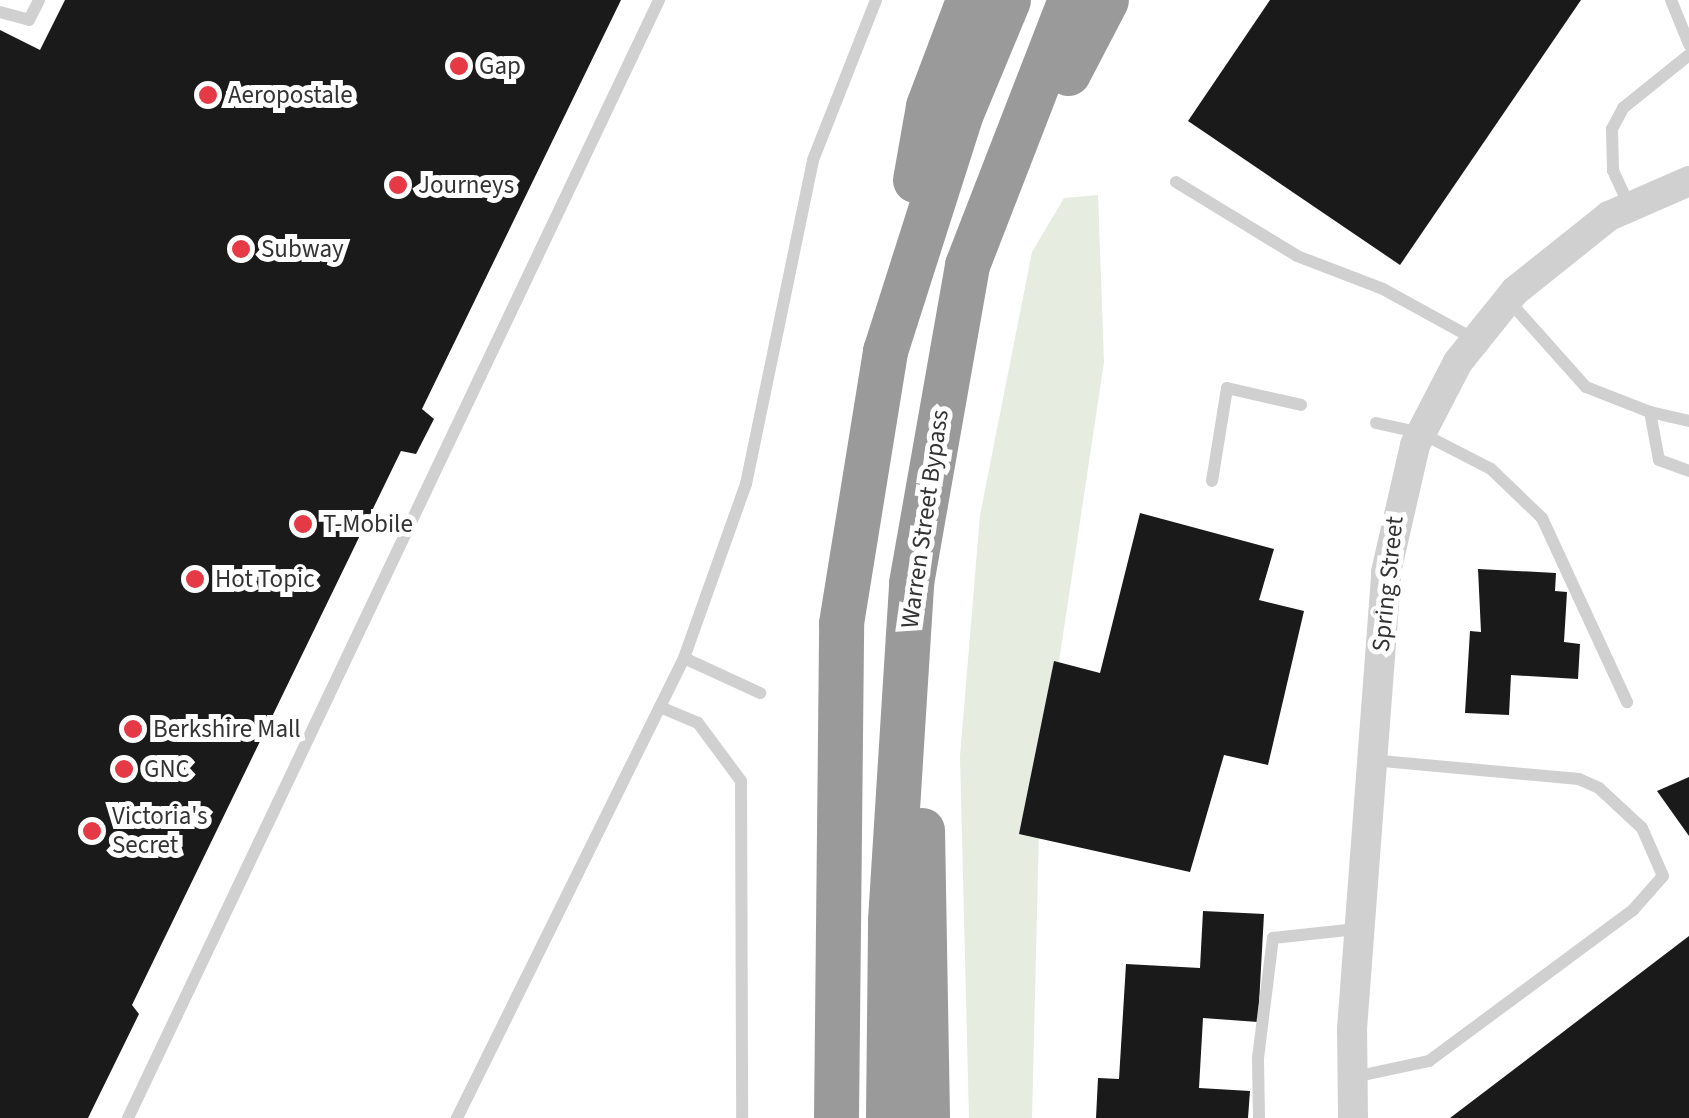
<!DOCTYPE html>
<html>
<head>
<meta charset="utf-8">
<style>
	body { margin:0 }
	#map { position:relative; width:1689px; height:1118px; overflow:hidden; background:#fff; font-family:"Source Sans 3",sans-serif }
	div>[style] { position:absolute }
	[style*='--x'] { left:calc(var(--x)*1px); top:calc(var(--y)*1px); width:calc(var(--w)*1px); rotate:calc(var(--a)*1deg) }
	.green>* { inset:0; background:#e6ecdf }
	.building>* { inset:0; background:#1a1a1a }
	.service>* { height:12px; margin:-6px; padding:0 6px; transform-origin:6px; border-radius:6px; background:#d0d0d0 }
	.tertiary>* { height:30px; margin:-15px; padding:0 15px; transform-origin:15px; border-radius:15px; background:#d0d0d0 }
	.motorway>* { height:45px; margin:-22.5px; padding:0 22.5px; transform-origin:22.5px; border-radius:22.5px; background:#9a9a9a }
	.dots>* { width:28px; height:28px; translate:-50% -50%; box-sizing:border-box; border:5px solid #fff; border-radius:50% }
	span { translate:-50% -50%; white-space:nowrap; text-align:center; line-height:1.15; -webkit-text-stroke:10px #fff; paint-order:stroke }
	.poi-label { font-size:25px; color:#333 }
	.left { translate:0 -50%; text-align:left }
	.street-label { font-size:25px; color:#333 }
</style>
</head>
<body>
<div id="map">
	<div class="green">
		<div style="clip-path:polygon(1098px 195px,1104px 362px,1040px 788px,1032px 1118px,969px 1118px,960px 756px,980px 515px,1032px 252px,1064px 198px)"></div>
	</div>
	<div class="building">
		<div style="clip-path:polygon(65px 0,621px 0,422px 409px,434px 419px,416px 454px,401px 451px,132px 1005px,139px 1014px,88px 1118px,0 1118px,0 30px,40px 50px)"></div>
		<div style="clip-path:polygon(1270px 0,1581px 0,1400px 265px,1188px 121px)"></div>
		<div style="clip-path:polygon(1140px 513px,1274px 549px,1259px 600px,1304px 611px,1268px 765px,1224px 755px,1190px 872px,1019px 834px,1054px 661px,1100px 673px)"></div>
		<div style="clip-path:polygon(1478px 569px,1556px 573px,1555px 591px,1567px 592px,1564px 642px,1580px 644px,1578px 679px,1511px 675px,1509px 715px,1465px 713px,1470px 631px,1481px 632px)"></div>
		<div style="clip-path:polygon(1689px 777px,1689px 836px,1657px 791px)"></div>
		<div style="clip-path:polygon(1203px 911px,1264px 914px,1258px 1022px,1203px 1018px,1199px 1088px,1250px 1091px,1248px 1118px,1096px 1118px,1098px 1078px,1119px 1079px,1126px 964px,1200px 968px)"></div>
		<div style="clip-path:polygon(1689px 936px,1689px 1118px,1450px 1118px)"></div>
	</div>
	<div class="service">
		<div style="--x:1671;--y:0;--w:48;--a:67.8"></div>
		<div style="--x:0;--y:12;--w:30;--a:15"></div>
		<div style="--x:29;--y:20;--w:22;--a:-63"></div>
		<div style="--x:1176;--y:182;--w:142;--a:31.4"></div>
		<div style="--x:1297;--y:256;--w:92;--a:21"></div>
		<div style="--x:1383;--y:289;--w:104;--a:28.8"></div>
		<div style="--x:1629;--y:205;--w:38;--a:-115"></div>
		<div style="--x:1613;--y:170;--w:41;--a:-91.4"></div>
		<div style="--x:1612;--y:129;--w:24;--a:-62"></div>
		<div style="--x:1623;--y:108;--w:85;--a:-38.8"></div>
		<div style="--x:1509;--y:301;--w:115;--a:48.2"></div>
		<div style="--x:1586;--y:387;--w:69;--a:21.3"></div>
		<div style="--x:1650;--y:412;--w:49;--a:79.4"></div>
		<div style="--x:1659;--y:460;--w:32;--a:20"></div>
		<div style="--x:1650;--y:412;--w:40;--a:13"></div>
		<div style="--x:1376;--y:423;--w:46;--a:12.5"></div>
		<div style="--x:1421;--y:433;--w:79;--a:27.2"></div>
		<div style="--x:1491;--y:469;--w:71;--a:43.9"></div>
		<div style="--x:1542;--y:518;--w:203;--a:65.2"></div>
		<div style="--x:1212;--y:481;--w:94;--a:-80.8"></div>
		<div style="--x:1227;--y:388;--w:76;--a:12.9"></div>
		<div style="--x:684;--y:658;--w:84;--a:24.7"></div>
		<div style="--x:660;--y:707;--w:41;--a:22.8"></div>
		<div style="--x:698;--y:723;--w:72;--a:53.4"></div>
		<div style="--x:741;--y:781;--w:337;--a:89.8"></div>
		<div style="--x:1354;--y:1077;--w:77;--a:-12"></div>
		<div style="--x:1429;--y:1061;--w:254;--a:-36.5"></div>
		<div style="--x:1633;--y:910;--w:45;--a:-48.6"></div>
		<div style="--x:1663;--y:876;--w:52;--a:-113.6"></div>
		<div style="--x:1642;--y:828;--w:59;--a:-137.1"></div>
		<div style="--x:1599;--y:788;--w:22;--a:-156"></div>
		<div style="--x:1579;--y:779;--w:208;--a:-174.8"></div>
		<div style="--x:128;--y:1118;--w:1238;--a:-64.59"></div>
		<div style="--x:457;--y:1118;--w:513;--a:-63.73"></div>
		<div style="--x:684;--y:658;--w:185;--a:-70.4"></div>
		<div style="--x:746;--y:484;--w:331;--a:-78.3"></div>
		<div style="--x:813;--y:160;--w:172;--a:-68.5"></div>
		<div style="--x:1259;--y:1118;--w:60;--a:-91"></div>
		<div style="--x:1258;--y:1058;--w:121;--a:-82.9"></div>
		<div style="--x:1273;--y:938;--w:84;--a:-6.1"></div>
	</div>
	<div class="tertiary">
		<div style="--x:1353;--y:1118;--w:89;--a:-90.6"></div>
		<div style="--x:1352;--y:1029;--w:458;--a:-85.7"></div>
		<div style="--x:1386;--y:572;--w:130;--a:-77.1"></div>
		<div style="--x:1415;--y:445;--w:93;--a:-62.6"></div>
		<div style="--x:1458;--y:362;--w:91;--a:-51.2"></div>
		<div style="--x:1515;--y:291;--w:120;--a:-38.6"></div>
		<div style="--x:1609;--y:216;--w:87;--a:-23.6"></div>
	</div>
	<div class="motorway">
		<div style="--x:1068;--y:73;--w:82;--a:-62.5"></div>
		<div style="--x:915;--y:180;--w:75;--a:-80"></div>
		<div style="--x:928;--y:106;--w:113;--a:-69.3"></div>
		<div style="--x:922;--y:830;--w:288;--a:89"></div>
		<div style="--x:836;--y:1118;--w:495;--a:-89.4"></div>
		<div style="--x:841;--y:623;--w:276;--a:-80.8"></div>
		<div style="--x:885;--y:351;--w:250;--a:-72.3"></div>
		<div style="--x:961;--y:113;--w:122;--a:-67.4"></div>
		<div style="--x:888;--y:1118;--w:198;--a:-89.4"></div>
		<div style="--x:890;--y:920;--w:338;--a:-86.4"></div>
		<div style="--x:911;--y:583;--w:323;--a:-80"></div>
		<div style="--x:967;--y:265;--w:284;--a:-68.8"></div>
	</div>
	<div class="dots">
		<div style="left:459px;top:66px;background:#e63946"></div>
		<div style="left:208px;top:95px;background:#e63946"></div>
		<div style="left:398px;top:185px;background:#e63946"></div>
		<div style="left:241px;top:249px;background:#e63946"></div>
		<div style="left:303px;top:524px;background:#e63946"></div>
		<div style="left:195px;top:579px;background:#e63946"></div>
		<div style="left:133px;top:729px;background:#e63946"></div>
		<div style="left:124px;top:769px;background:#e63946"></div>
		<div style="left:92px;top:831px;background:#e63946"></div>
	</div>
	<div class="poi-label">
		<span class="left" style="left:479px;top:66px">Gap</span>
		<span class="left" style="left:228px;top:95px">Aeropostale</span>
		<span class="left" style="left:418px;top:185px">Journeys</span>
		<span class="left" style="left:261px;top:249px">Subway</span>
		<span class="left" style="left:323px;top:524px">T-Mobile</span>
		<span class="left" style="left:215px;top:579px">Hot Topic</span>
		<span class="left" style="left:153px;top:729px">Berkshire Mall</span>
		<span class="left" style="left:144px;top:769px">GNC</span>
		<span class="left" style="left:112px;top:831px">Victoria's<br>Secret</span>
	</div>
	<div class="street-label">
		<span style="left:925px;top:519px;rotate:-82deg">Warren Street Bypass</span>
		<span style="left:1388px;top:584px;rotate:-84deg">Spring Street</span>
	</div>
</div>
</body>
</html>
